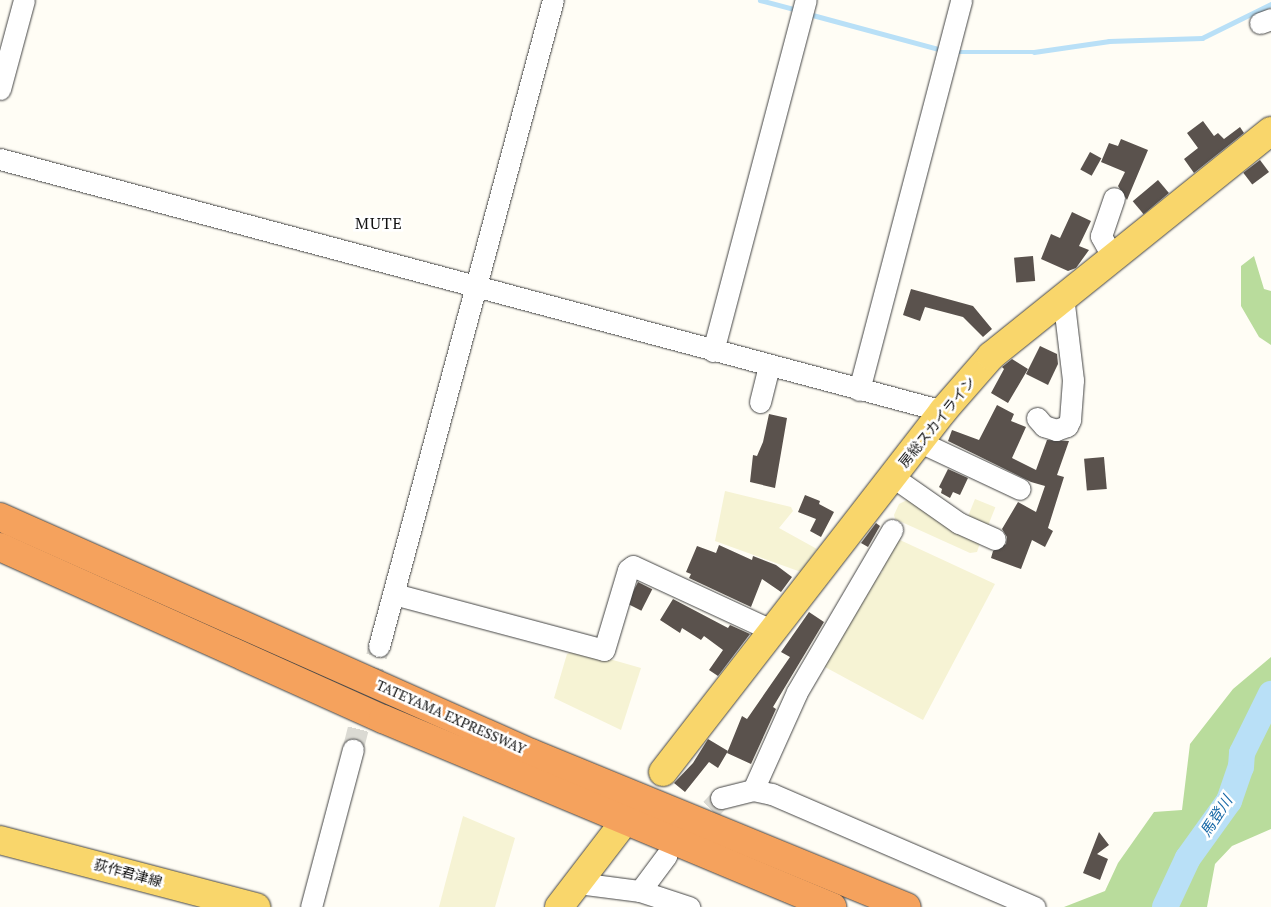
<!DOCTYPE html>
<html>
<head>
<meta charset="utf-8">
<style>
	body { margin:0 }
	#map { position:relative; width:1271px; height:907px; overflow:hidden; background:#fffdf5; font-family:"PT Serif","Noto Sans JP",serif }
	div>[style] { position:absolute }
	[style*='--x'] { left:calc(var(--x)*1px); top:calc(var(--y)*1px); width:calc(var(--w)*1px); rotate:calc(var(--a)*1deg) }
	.farmland>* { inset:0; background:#f6f3d4; transform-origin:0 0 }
	.forest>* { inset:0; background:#b9dc9c }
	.stream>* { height:4.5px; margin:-2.25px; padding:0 2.25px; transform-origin:2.25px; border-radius:2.25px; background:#b9e0f7 }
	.river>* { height:26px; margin:-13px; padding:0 13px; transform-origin:13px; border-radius:13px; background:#b9e0f7 }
	.building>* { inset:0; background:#5a524d; transform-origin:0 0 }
	.minor-tunnel>* { height:21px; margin-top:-10.5px; transform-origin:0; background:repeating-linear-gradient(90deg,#dbdad3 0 21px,transparent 0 32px) }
	.roads { filter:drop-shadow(0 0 1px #444) drop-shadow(0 0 1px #444) }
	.minor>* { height:21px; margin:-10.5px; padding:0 10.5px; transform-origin:10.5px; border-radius:10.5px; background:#fff }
	.major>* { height:28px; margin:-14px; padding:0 14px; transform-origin:14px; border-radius:14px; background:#f9d66b }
	.highway>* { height:28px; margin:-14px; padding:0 14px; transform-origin:14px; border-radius:14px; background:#f5a25d }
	span { translate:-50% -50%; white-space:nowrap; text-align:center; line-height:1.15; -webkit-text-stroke:5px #fff; paint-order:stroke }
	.street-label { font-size:14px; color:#111 }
	.water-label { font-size:15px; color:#1768a6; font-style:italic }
	.quarter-label { font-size:16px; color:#111; letter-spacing:1px }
</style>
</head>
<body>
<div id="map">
	<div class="farmland">
		<div style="clip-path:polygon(725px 491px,791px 507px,793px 511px,779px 528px,817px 549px,801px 572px,715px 541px)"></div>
		<div style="clip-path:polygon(909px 499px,981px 540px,977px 552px,970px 553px,895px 519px,894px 515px,899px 504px)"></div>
		<div style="left:975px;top:499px;width:22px;height:22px;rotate:22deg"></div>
		<div style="clip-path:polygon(900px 540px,995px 584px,923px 720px,825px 667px,823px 661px,876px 575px,883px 572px,877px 568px,889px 549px)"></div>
		<div style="clip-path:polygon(578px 650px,641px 668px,621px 730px,554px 698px,567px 654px)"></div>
		<div style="clip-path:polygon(463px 816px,515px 838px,495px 907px,439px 907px)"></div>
	</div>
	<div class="forest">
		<div style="clip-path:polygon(1254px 256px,1264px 289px,1271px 291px,1271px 345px,1259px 337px,1241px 306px,1241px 266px)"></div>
		<div style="clip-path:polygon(1271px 657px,1271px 829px,1232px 846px,1215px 864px,1207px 907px,1064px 907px,1105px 891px,1118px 863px,1154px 812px,1182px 810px,1190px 744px,1233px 689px)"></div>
	</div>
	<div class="stream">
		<div style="--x:760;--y:0;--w:38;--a:15"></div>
		<div style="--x:809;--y:14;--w:138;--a:15.1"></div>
		<div style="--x:954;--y:52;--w:80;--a:0"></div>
		<div style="--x:1034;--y:52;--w:76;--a:-8.3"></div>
		<div style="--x:1109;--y:41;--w:93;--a:-1.8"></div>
		<div style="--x:1202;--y:38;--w:77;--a:-26.2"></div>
	</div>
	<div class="river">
		<div style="--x:1165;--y:907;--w:54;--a:-64.9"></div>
		<div style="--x:1188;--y:858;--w:70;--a:-54.3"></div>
		<div style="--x:1229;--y:801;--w:36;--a:-71"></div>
		<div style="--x:1241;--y:767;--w:14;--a:-86"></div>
		<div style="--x:1242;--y:753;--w:66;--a:-63.8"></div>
	</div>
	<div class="building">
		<div style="clip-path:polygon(1203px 121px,1214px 136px,1218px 133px,1224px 139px,1240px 127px,1244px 133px,1194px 173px,1184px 159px,1198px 148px,1187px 133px)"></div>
		<div style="clip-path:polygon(1121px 139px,1148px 150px,1127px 200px,1118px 186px,1125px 172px,1101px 162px,1109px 143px,1118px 146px)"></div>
		<div style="left:1090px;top:152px;width:13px;height:20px;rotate:29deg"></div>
		<div style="left:1260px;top:160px;width:15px;height:21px;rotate:53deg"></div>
		<div style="left:1158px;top:180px;width:17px;height:33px;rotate:50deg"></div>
		<div style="clip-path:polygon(1072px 212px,1091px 221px,1079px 246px,1089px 250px,1076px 268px,1068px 271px,1041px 259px,1051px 234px,1060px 238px)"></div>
		<div style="left:1033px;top:256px;width:25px;height:19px;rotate:85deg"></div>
		<div style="clip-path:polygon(911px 289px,973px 306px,992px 329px,983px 337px,963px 317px,925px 307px,920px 321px,903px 315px)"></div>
		<div style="clip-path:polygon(1040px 346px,1057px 354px,1058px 364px,1048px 385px,1026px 374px)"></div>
		<div style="clip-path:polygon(1012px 359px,1028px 369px,1008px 403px,991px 393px,1004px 369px,1002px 367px)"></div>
		<div style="clip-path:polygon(997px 405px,1014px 414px,1011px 421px,1026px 427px,1012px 458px,1036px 470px,1047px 440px,1069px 441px,1057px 475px,1064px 477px,1048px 528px,1053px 531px,1045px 547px,1032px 540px,1021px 569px,991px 558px,993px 551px,1006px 544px,1007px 537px,1002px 529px,1018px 502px,1036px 512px,1045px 486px,1031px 482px,948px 441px,952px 430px,979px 440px)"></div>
		<div style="clip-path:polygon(769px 414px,787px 418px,775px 488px,750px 482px,753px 455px,757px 456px,763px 442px)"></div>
		<div style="left:1104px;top:457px;width:32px;height:20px;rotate:85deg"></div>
		<div style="clip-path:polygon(948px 469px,968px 478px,960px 495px,953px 492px,950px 498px,941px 493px,942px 489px,939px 487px)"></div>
		<div style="clip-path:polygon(805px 495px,820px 501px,819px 504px,834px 512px,821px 537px,810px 531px,816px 519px,798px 512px)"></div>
		<div style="clip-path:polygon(876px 523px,880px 526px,868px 547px,861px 543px)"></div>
		<div style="clip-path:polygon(719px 545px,752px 560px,753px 556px,776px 565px,792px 577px,781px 592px,762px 579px,751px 607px,689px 578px,691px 574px,686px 572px,697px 546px,716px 553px)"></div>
		<div style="left:638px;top:582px;width:16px;height:24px;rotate:27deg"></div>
		<div style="clip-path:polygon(673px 599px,728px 628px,730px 625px,750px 634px,718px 676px,709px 670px,723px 650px,704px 636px,701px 640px,682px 628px,680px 633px,660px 620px)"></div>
		<div style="clip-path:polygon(809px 612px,824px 622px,773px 707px,776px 709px,751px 764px,727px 753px,742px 716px,747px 719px,790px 657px,781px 652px)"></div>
		<div style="clip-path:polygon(708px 739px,728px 751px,718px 768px,709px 762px,685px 792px,674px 783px,693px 763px)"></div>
		<div style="clip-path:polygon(1099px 832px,1109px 845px,1097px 854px,1108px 859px,1100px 880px,1083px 873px)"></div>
	</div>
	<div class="minor-tunnel">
		<div style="--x:353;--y:749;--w:106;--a:-75.8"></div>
		<div style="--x:689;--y:832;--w:47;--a:-46.7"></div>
	</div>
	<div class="roads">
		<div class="minor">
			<div style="--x:1260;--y:23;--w:12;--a:-20"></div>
			<div style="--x:0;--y:89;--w:92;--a:-74.9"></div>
			<div style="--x:0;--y:159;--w:976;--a:14.96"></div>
			<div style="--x:1112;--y:256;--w:23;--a:-119"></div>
			<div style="--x:1101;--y:236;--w:40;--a:-71.1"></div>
			<div style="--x:713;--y:351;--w:363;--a:-75.2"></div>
			<div style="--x:859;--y:390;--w:403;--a:-75.3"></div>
			<div style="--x:760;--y:402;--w:37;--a:-76"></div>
			<div style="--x:1037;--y:418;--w:11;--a:49"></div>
			<div style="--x:1044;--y:426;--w:13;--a:18"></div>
			<div style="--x:1056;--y:430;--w:12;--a:-20"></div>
			<div style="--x:1067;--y:426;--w:7;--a:-63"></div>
			<div style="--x:1070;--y:420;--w:40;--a:-85.7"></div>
			<div style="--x:1073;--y:380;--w:85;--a:-96.8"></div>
			<div style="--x:920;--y:442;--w:110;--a:25.2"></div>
			<div style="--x:893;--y:477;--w:80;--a:34.9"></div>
			<div style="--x:959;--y:523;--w:39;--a:24"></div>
			<div style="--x:394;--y:594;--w:217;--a:14.9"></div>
			<div style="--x:604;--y:650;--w:84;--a:-73.3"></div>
			<div style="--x:628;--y:570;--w:6;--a:-39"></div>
			<div style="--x:633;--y:566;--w:154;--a:24.9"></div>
			<div style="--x:379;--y:646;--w:669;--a:-74.93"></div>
			<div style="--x:753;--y:790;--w:107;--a:-65.8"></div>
			<div style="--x:797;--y:692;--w:188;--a:-59.6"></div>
			<div style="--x:721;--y:798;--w:33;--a:-14"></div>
			<div style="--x:753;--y:790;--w:19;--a:12"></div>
			<div style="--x:772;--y:794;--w:286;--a:23.3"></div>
			<div style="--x:578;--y:883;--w:63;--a:7.4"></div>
			<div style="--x:640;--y:891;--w:52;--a:18.1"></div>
			<div style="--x:640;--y:891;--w:44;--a:-53.4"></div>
			<div style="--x:311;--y:907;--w:163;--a:-75.1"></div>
		</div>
		<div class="major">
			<div style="--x:663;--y:772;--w:457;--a:-52.2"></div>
			<div style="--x:943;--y:411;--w:73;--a:-48.9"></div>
			<div style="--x:991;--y:356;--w:359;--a:-38.8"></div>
			<div style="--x:0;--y:840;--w:265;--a:14.7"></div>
			<div style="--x:559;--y:907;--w:97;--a:-52.5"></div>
		</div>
		<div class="highway">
			<div style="--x:0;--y:517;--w:581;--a:23.96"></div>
			<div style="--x:531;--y:753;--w:406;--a:22.3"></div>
			<div style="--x:0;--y:547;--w:420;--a:24.2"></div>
			<div style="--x:383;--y:719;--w:487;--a:22.7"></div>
		</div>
	</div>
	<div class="street-label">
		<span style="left:937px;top:422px;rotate:-51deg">房総スカイライン</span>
		<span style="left:451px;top:717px;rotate:24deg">TATEYAMA EXPRESSWAY</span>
		<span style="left:128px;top:873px;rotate:15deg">荻作君津線</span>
	</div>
	<div class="water-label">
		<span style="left:1216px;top:816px;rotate:-57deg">馬登川</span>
	</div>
	<div class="quarter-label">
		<span style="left:379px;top:223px">MUTE</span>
	</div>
</div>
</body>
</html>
